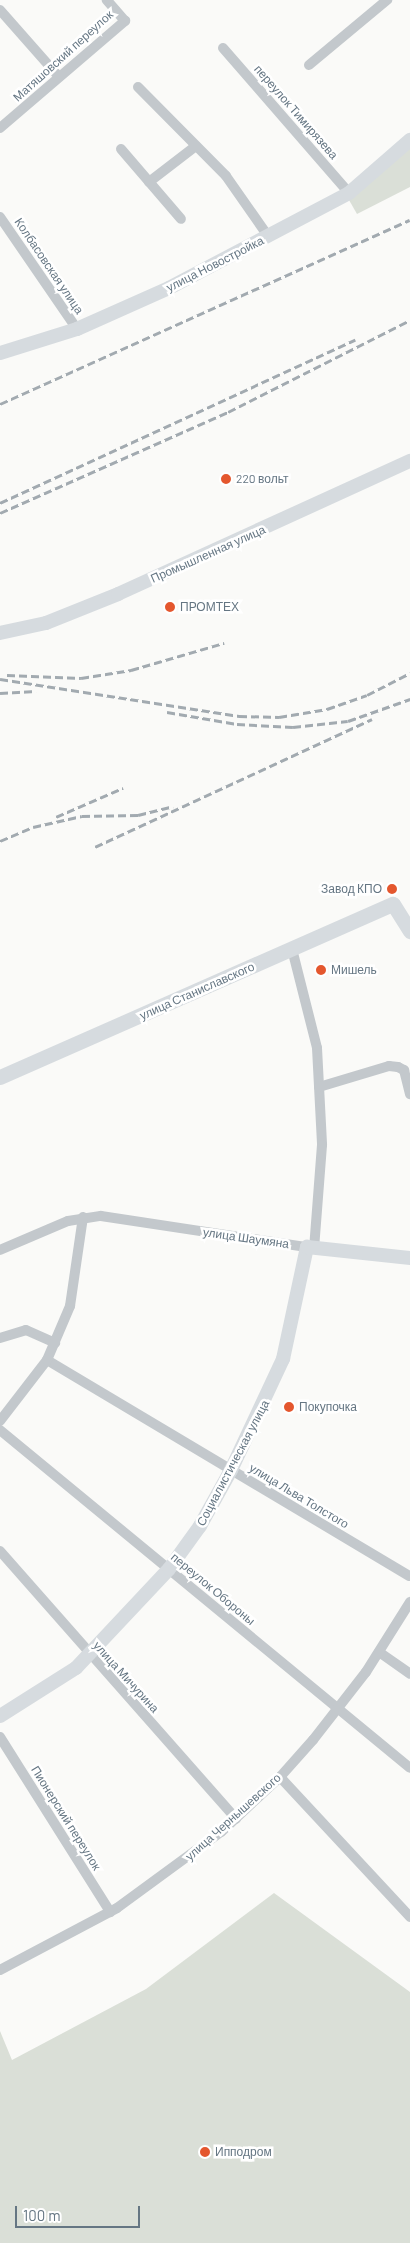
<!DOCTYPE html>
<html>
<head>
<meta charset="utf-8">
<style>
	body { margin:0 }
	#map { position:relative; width:410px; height:2243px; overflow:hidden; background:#fafaf8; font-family:Barlow,sans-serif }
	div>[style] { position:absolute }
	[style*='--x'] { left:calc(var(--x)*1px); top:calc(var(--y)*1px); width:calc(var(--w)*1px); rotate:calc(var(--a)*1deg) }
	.green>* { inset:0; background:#dadfd7 }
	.street>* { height:10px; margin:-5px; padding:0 5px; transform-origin:5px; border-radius:5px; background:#c3c8cc }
	.secondary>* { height:14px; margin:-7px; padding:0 7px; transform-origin:7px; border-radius:7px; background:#d6dbdf }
	.primary>* { height:15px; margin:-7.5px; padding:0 7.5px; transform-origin:7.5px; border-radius:7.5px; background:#d6dbdf }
	.rail>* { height:2.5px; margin-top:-1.25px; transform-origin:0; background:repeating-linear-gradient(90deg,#a2aab0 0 8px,transparent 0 12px) }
	.dots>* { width:14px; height:14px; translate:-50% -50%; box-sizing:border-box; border:2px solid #fff; border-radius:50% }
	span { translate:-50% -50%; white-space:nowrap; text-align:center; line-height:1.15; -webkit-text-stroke:5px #fff; paint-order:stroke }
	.street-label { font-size:12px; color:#657683 }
	.poi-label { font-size:12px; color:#657683 }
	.left { translate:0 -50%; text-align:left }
	.right { translate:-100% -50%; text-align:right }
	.scale { position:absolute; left:15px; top:2206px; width:125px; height:22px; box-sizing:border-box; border:2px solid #657683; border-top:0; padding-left:6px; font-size:15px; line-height:18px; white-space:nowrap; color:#657683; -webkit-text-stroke:4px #fff; paint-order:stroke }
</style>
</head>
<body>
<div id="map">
	<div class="green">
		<div style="clip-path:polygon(410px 146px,410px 187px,357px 214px,349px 200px)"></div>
		<div style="clip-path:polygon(274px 1893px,410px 1992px,410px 2243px,0 2243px,0 2031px,12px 2060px,146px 1989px)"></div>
	</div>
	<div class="street">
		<div style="--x:0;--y:10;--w:89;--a:48.6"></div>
		<div style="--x:223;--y:48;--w:192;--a:49"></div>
		<div style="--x:309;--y:65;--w:102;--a:-39.8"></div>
		<div style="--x:138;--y:87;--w:125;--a:45.3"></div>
		<div style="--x:226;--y:176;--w:73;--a:55"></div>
		<div style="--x:0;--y:128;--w:165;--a:-40.6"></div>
		<div style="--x:125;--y:21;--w:28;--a:-131"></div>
		<div style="--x:121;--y:149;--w:92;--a:49.4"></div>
		<div style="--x:149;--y:182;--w:59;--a:-37.5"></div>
		<div style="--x:0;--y:217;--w:136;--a:55.5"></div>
		<div style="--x:292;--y:949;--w:102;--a:75.8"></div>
		<div style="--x:317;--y:1048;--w:97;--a:87"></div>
		<div style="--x:322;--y:1145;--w:103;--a:94.4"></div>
		<div style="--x:319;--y:1087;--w:73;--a:-16.7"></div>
		<div style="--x:389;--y:1066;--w:9;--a:6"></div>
		<div style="--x:398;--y:1067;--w:7;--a:27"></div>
		<div style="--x:404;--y:1070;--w:25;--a:76"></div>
		<div style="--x:0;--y:1250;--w:74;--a:-23.1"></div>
		<div style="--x:68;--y:1221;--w:33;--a:-9"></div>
		<div style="--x:101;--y:1216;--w:208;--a:8.6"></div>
		<div style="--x:0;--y:1338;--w:27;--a:-17"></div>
		<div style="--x:26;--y:1330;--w:32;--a:24"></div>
		<div style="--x:47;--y:1360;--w:422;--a:30.8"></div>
		<div style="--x:0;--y:1421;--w:77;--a:-52.4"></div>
		<div style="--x:47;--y:1360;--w:59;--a:-66.9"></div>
		<div style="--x:70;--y:1306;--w:90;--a:-81.7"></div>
		<div style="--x:0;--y:1430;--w:531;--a:39.5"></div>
		<div style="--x:0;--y:1551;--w:357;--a:48.6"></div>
		<div style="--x:379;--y:1652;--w:38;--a:35"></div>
		<div style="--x:0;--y:1737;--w:207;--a:57.8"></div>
		<div style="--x:280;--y:1777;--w:191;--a:47.1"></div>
		<div style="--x:0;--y:1970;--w:132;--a:-27.9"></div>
		<div style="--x:117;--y:1908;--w:129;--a:-36.2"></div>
		<div style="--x:221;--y:1832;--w:81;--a:-43"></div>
		<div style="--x:280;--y:1777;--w:50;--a:-48.3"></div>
		<div style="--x:313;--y:1740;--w:86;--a:-52.1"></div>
		<div style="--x:366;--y:1672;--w:83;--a:-57.8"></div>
	</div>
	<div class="secondary">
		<div style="--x:0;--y:353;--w:81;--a:-17.3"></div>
		<div style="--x:77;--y:329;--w:101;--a:-24"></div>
		<div style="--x:169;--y:288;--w:204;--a:-27.8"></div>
		<div style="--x:349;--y:193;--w:81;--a:-41"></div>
		<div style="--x:0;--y:633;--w:47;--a:-12.3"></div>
		<div style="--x:46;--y:623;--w:78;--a:-21.9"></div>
		<div style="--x:118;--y:594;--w:321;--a:-24.5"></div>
		<div style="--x:0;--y:1716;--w:90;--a:-32.3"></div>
		<div style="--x:76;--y:1668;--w:136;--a:-46.8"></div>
		<div style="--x:169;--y:1569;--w:53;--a:-54.2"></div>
		<div style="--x:200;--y:1526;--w:64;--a:-61"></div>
		<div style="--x:231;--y:1470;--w:123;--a:-64.9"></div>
		<div style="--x:283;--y:1359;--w:115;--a:-77.9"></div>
		<div style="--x:307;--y:1247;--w:104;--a:6.1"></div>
	</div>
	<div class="primary">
		<div style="--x:0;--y:1077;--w:429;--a:-23.8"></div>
		<div style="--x:393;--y:904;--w:32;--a:58"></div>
	</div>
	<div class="rail">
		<div style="--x:0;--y:404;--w:449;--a:-24.2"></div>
		<div style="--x:0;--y:503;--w:391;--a:-24.7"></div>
		<div style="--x:0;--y:513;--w:249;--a:-23.9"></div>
		<div style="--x:228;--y:412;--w:204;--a:-26.8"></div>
		<div style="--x:7;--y:675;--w:74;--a:2.3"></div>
		<div style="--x:81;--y:678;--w:51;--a:-9.1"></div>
		<div style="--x:131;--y:670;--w:97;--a:-16.2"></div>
		<div style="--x:0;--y:679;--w:242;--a:8.8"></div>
		<div style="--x:239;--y:716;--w:40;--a:1.4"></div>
		<div style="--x:279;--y:717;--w:49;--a:-9.5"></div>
		<div style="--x:327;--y:709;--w:42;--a:-19.3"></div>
		<div style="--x:367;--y:695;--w:48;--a:-27.1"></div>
		<div style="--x:0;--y:693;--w:36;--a:-3"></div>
		<div style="--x:167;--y:712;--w:71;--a:9.7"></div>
		<div style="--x:237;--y:724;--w:56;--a:3.1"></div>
		<div style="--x:293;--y:727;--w:55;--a:-6.2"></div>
		<div style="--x:348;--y:721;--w:66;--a:-19.5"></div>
		<div style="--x:56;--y:817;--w:73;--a:-23.4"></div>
		<div style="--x:0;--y:841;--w:36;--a:-23"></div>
		<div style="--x:33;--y:827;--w:50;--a:-12.7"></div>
		<div style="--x:82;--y:816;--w:56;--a:-1"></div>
		<div style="--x:138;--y:815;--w:36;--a:-14"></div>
		<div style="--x:95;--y:847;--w:305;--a:-24.8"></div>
	</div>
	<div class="dots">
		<div style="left:226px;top:479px;background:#e4572e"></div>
		<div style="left:170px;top:607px;background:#e4572e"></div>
		<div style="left:392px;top:889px;background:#e4572e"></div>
		<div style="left:321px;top:970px;background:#e4572e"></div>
		<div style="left:289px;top:1407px;background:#e4572e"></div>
		<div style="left:205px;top:2152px;background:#e4572e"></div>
	</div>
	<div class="street-label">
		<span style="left:63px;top:56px;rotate:-42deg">Матяшовский переулок</span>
		<span style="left:296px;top:112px;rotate:49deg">переулок Тимирязева</span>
		<span style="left:215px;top:264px;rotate:-27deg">улица Новостройка</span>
		<span style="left:49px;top:266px;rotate:56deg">Колбасовская улица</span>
		<span style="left:208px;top:554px;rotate:-24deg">Промышленная улица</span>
		<span style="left:197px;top:991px;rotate:-24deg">улица Станиславского</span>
		<span style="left:246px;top:1238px;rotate:8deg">улица Шаумяна</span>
		<span style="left:233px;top:1463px;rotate:-62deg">Социалистическая улица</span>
		<span style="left:299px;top:1496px;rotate:31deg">улица Льва Толстого</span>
		<span style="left:213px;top:1589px;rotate:40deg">переулок Обороны</span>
		<span style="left:126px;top:1677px;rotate:48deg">улица Мичурина</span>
		<span style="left:233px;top:1817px;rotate:-42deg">улица Чернышевского</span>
		<span style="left:66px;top:1818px;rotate:58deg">Пионерский переулок</span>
	</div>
	<div class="poi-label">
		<span class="left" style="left:236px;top:479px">220 вольт</span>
		<span class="left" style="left:180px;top:607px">ПРОМТЕХ</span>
		<span class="right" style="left:382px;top:889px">Завод КПО</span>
		<span class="left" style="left:331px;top:970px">Мишель</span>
		<span class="left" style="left:299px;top:1407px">Покупочка</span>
		<span class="left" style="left:215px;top:2152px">Ипподром</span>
	</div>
	<div class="scale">100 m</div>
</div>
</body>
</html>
